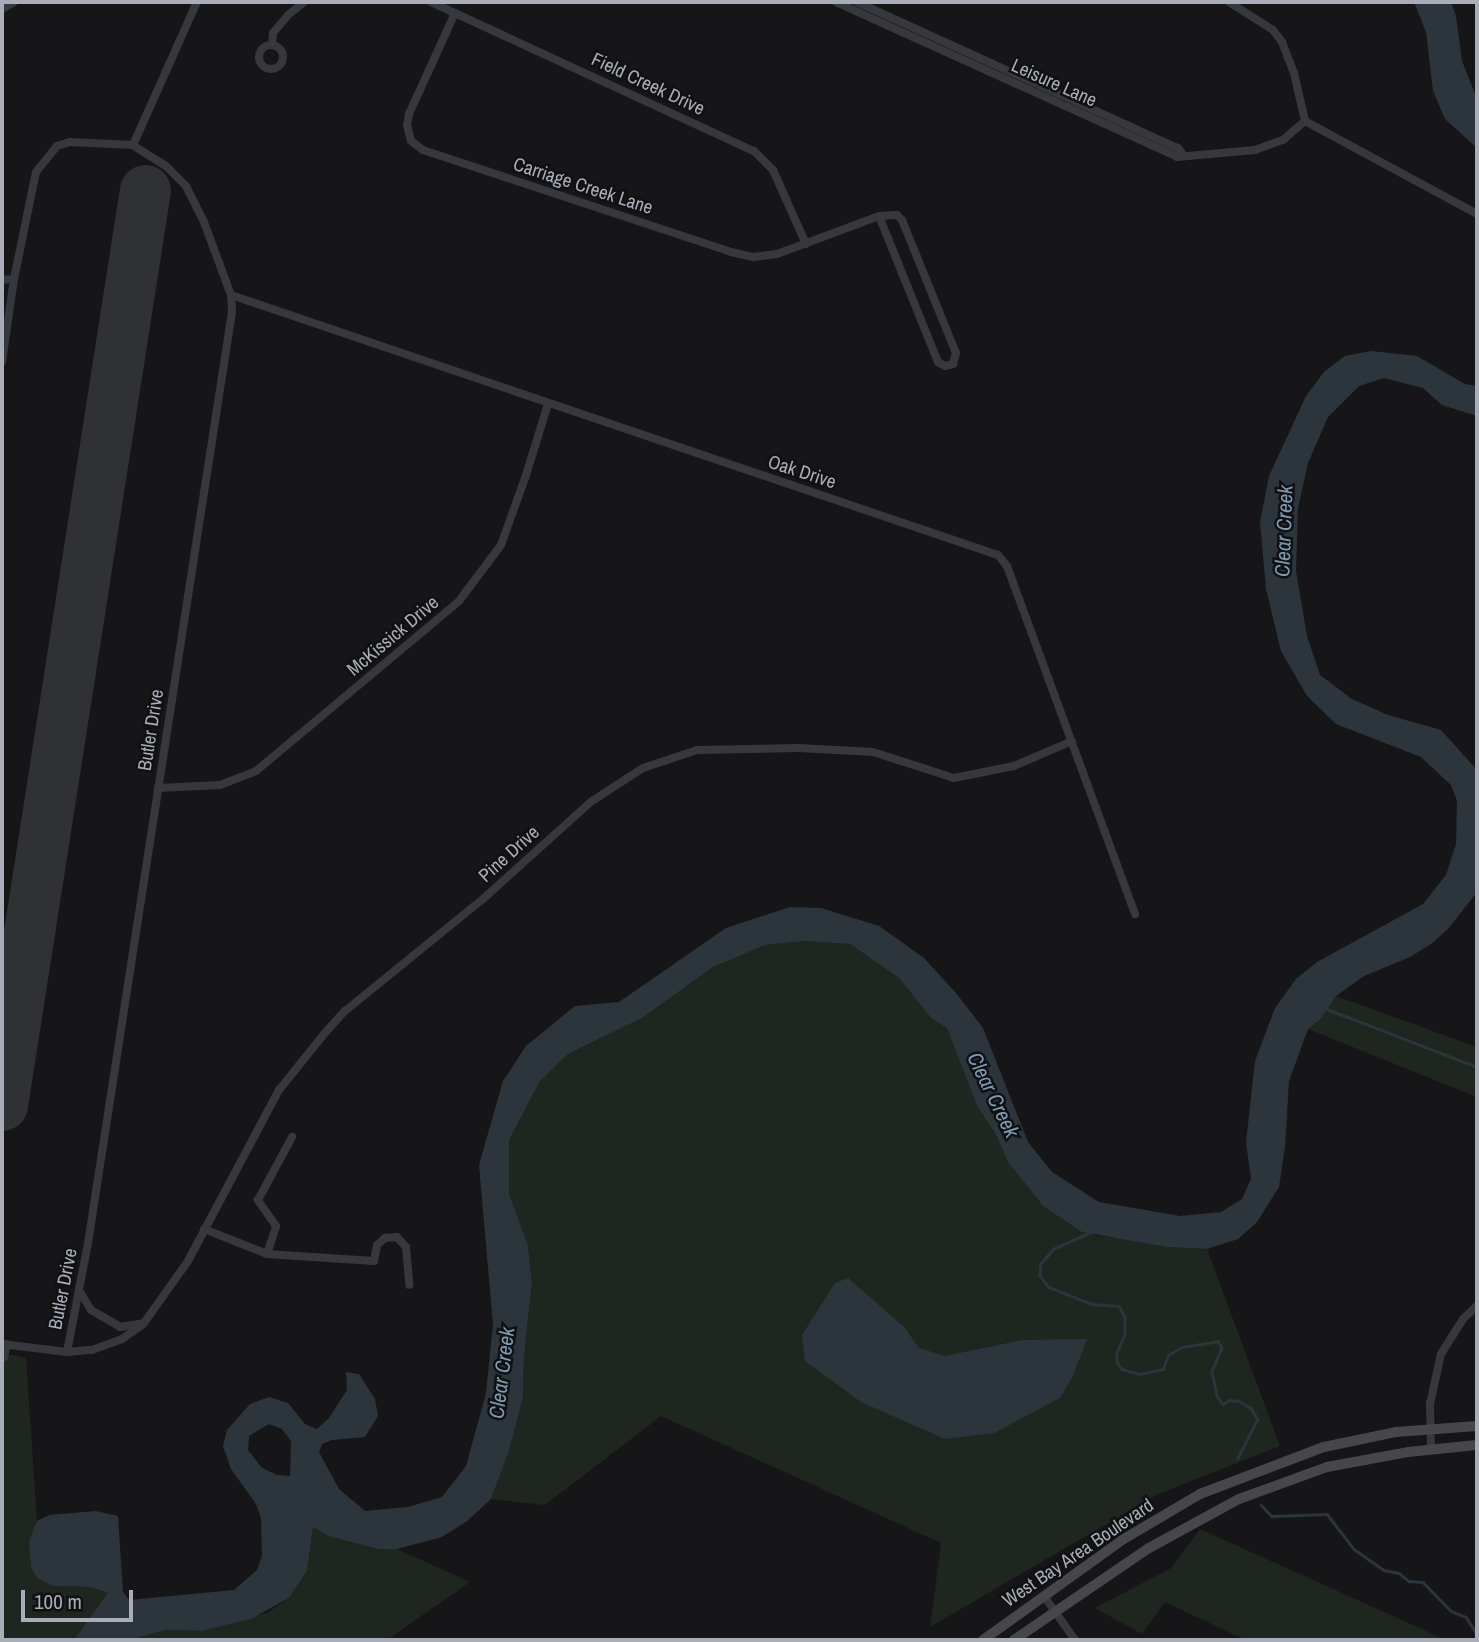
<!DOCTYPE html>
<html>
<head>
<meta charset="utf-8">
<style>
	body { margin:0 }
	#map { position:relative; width:1479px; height:1642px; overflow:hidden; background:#161618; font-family:"Archivo Narrow",sans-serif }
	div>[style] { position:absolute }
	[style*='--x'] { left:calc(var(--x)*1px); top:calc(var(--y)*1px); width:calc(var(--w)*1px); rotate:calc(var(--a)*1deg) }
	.green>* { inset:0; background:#1e261f }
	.water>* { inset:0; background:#2c353c }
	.stream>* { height:2.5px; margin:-1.25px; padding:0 1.25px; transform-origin:1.25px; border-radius:1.25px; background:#2c353c }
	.runway>* { height:51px; margin:-25.5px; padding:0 25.5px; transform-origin:25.5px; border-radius:25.5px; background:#303135 }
	.minor>* { height:8px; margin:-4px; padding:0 4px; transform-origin:4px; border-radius:4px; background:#37383d }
	.minor>.ring { margin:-4px; padding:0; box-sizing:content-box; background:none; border:8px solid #37383d; border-radius:50% }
	.secondary>* { height:10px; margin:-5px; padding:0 5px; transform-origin:5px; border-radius:5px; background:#45474d }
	span { translate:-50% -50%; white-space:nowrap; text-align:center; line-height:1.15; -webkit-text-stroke:5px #111113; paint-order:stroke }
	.street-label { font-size:19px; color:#a8adb8 }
	.water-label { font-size:21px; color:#7f9bb3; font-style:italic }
	.frame { position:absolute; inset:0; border:4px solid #a8adb8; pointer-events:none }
	.scale { position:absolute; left:21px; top:1590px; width:112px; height:32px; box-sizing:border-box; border:4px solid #a8adb8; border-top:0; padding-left:9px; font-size:21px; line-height:24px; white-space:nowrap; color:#a8adb8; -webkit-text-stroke:5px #111113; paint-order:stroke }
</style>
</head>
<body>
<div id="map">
	<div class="green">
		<div style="clip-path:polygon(804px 941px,850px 944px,899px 978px,932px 1019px,947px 1028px,977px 1106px,995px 1133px,1008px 1162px,1043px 1206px,1098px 1236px,1140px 1240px,1167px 1247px,1207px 1249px,1280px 1446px,1158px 1494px,930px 1627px,941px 1543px,661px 1416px,545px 1505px,491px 1499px,509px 1451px,523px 1397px,524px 1356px,532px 1283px,528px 1245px,509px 1194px,509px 1140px,528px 1103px,540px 1081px,568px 1054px,642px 1018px,713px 967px,765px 945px)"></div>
		<div style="clip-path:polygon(1336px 996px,1477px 1047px,1477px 1097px,1308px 1029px,1321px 1019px)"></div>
		<div style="clip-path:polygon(2px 1353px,26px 1358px,37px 1521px,29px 1540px,52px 1586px,92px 1587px,108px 1593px,74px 1640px,2px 1640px)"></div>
		<div style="clip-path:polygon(313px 1527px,328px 1536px,378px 1549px,397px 1549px,470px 1582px,387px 1640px,129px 1640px,166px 1630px,201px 1631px,267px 1613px,289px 1598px,307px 1571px)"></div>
		<div style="clip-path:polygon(1200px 1529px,1446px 1640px,1245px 1640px,1165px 1602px,1142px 1634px,1095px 1608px,1171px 1568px)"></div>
	</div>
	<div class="water">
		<div style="clip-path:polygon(1414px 2px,1451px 2px,1456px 16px,1462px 61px,1477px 99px,1477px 148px,1445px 119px,1433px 91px,1426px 32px)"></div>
		<div style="clip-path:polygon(evenodd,1371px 351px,1417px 356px,1465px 384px,1477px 386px,1477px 416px,1442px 405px,1423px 388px,1384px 378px,1359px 386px,1328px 417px,1308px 463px,1298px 508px,1296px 571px,1307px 636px,1320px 675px,1352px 699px,1388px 715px,1441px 730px,1477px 770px,1477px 892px,1448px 929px,1431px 944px,1410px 957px,1364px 976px,1336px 996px,1321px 1019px,1308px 1029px,1289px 1081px,1285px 1147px,1279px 1187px,1257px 1222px,1238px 1239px,1207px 1249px,1167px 1247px,1082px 1232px,1043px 1206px,1008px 1162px,995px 1133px,977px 1106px,947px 1028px,932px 1019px,899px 978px,850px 944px,804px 941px,765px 945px,713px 967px,642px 1018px,568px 1054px,540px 1081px,509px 1140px,509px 1194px,528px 1245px,532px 1283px,524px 1356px,523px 1397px,509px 1451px,491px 1499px,467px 1521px,442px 1537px,397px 1549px,378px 1549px,328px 1536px,313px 1527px,307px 1571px,289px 1598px,251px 1619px,201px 1631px,166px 1630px,129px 1640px,74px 1640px,108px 1593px,91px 1587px,53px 1586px,37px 1578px,31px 1567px,29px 1540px,37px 1521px,49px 1515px,96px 1511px,118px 1516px,123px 1592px,129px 1600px,234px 1590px,257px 1570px,262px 1556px,261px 1518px,256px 1504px,231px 1469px,223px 1446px,227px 1430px,250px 1404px,269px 1397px,288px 1403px,305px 1424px,317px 1429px,329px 1418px,347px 1390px,346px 1372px,359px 1374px,375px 1399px,378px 1416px,365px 1437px,332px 1440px,322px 1444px,319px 1452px,339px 1489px,365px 1511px,408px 1507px,442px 1497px,466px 1466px,486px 1393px,493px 1324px,479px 1165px,503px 1081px,526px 1046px,575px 1006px,619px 1002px,726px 928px,790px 907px,821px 908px,879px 926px,924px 958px,956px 993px,983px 1028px,1028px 1142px,1052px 1172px,1099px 1202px,1180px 1216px,1221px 1212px,1242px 1199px,1251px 1179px,1246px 1142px,1255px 1061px,1275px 1008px,1296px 979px,1317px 962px,1423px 904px,1446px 875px,1456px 844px,1457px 801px,1451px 785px,1421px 757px,1336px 724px,1307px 696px,1281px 651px,1266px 589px,1260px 522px,1269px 476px,1306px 396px,1324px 372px,1345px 356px,1371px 351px,269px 1424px,282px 1429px,291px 1441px,290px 1476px,277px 1475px,262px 1468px,248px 1450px,249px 1436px,269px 1424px)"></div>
		<div style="clip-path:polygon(848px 1278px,904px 1327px,919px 1348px,945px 1356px,1023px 1340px,1087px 1339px,1073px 1376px,1060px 1398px,994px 1433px,945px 1439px,861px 1402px,805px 1361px,802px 1335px,835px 1283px)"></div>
	</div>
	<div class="stream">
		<div style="--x:1327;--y:1009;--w:161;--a:21.1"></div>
		<div style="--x:1092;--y:1232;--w:42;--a:155.9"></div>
		<div style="--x:1054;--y:1249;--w:20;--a:131"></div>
		<div style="--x:1041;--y:1264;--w:12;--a:95"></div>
		<div style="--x:1040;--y:1276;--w:14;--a:51"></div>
		<div style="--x:1049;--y:1287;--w:46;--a:21.6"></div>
		<div style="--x:1092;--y:1304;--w:27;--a:4"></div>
		<div style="--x:1119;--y:1306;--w:13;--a:61"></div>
		<div style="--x:1125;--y:1317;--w:17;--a:90"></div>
		<div style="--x:1125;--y:1334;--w:21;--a:113"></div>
		<div style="--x:1117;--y:1353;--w:9;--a:90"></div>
		<div style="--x:1117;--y:1362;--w:9;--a:54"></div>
		<div style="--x:1122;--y:1369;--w:18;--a:16"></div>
		<div style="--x:1139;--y:1374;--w:25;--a:-12"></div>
		<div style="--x:1163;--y:1369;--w:15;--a:-70"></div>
		<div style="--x:1168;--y:1355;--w:16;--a:-30"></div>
		<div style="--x:1182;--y:1347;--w:36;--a:-9"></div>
		<div style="--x:1218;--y:1341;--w:8;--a:60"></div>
		<div style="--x:1222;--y:1348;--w:26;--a:113"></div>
		<div style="--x:1212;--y:1372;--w:25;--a:78"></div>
		<div style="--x:1217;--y:1396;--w:10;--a:53"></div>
		<div style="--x:1223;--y:1404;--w:7;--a:-34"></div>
		<div style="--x:1229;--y:1400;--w:10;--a:6"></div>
		<div style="--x:1239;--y:1401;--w:14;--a:30"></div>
		<div style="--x:1251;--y:1408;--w:13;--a:58"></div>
		<div style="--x:1258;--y:1419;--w:44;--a:117.1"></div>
		<div style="--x:1261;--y:1505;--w:16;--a:45"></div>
		<div style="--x:1272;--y:1516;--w:55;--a:-2.1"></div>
		<div style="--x:1327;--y:1514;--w:44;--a:52.4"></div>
		<div style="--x:1354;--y:1549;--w:37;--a:35"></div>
		<div style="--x:1384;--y:1570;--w:15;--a:11"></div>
		<div style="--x:1399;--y:1573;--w:13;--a:39"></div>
		<div style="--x:1409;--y:1581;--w:14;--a:4"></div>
		<div style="--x:1423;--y:1582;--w:40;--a:46"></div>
		<div style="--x:1451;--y:1611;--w:16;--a:22"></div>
		<div style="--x:1466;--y:1617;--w:20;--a:57"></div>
	</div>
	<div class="runway">
		<div style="--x:2;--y:1105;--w:926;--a:-81.12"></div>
	</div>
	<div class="minor">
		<div style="--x:431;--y:2;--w:356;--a:24.8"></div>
		<div style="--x:754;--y:151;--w:27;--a:45"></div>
		<div style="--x:773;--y:170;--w:81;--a:66"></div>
		<div style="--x:836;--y:2;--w:375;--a:24.4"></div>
		<div style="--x:1177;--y:157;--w:78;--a:-5.1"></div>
		<div style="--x:1255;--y:150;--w:30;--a:-20"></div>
		<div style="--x:1283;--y:140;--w:29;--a:-41"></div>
		<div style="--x:857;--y:2;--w:353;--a:24.5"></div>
		<div style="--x:1178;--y:148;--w:10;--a:53"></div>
		<div style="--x:1229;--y:2;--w:52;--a:32.5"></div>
		<div style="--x:1273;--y:30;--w:15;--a:53"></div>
		<div style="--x:1282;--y:42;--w:33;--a:69"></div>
		<div style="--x:1294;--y:73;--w:49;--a:77.1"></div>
		<div style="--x:1305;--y:121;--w:196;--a:28.4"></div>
		<div style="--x:2;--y:9;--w:14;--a:-30"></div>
		<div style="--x:455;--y:13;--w:111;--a:114.5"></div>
		<div style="--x:409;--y:114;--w:11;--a:100"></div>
		<div style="--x:407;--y:125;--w:16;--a:76"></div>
		<div style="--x:411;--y:141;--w:15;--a:37"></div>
		<div style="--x:423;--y:150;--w:324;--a:18.3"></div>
		<div style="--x:731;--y:252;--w:23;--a:13"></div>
		<div style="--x:753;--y:257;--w:24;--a:-7"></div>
		<div style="--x:777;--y:254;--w:109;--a:-20.4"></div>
		<div style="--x:879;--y:216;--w:18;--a:-3"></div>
		<div style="--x:897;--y:215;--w:7;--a:45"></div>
		<div style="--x:902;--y:220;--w:144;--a:67.9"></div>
		<div style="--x:956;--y:353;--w:11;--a:105"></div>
		<div style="--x:953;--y:364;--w:8;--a:166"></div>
		<div style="--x:945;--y:366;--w:8;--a:-150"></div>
		<div style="--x:938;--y:362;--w:157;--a:-112"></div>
		<div class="ring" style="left:259px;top:45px;width:16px;height:16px"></div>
		<div style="--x:272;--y:45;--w:12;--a:-85"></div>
		<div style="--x:273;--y:33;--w:23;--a:-50"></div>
		<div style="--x:288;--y:15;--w:21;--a:-39"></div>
		<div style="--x:133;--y:145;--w:157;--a:-65.9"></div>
		<div style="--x:2;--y:280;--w:12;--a:-5"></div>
		<div style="--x:231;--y:295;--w:810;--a:18.73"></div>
		<div style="--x:998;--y:555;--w:14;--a:51"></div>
		<div style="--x:1007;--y:566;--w:371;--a:69.8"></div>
		<div style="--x:2;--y:362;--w:84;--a:-81.8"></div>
		<div style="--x:14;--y:279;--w:109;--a:-78.4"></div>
		<div style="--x:36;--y:172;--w:33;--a:-51"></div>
		<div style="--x:57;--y:146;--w:14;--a:-17"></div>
		<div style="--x:70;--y:142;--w:63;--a:2.7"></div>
		<div style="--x:158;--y:788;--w:62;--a:-2.8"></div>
		<div style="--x:220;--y:785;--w:39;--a:-21"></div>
		<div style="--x:256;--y:771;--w:265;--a:-39.9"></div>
		<div style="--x:459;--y:601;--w:70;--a:-53.1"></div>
		<div style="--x:501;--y:545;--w:74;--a:-70.3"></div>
		<div style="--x:526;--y:475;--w:74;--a:-72.8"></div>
		<div style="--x:204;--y:1229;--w:68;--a:21.6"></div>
		<div style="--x:267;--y:1254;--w:107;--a:3.7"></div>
		<div style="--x:374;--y:1261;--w:16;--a:-79"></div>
		<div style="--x:377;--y:1245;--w:11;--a:-41"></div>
		<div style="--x:385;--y:1238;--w:12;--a:-5"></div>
		<div style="--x:397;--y:1237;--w:13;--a:48"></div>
		<div style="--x:406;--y:1247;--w:38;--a:85"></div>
		<div style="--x:267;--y:1254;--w:29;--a:-72"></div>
		<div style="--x:276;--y:1226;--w:32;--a:-125"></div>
		<div style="--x:258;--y:1200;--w:72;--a:-61.6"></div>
		<div style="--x:79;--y:1290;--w:23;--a:59"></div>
		<div style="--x:91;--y:1310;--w:34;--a:30"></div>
		<div style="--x:120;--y:1327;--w:24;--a:-9"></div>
		<div style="--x:144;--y:1323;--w:76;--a:-54.6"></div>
		<div style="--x:188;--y:1261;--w:194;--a:-62"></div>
		<div style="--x:279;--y:1090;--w:72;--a:-51.2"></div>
		<div style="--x:324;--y:1034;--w:31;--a:-48"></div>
		<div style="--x:345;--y:1011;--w:178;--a:-39.1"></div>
		<div style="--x:483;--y:899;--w:147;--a:-42"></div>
		<div style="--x:592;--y:801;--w:61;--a:-32.9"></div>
		<div style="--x:643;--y:768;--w:57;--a:-18.4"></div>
		<div style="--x:697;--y:750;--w:101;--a:-1.1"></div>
		<div style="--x:798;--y:748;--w:75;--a:3.1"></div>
		<div style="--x:873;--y:752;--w:85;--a:17.8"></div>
		<div style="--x:954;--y:778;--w:61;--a:-11.3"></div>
		<div style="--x:1014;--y:766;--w:63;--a:-23.3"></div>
		<div style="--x:2;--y:1344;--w:65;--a:7"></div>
		<div style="--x:67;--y:1352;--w:25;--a:-5"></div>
		<div style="--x:92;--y:1350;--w:32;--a:-20"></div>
		<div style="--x:122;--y:1339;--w:24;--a:-35"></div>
		<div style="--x:67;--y:1352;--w:111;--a:-79.1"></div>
		<div style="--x:88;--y:1243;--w:942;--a:-81.21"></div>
		<div style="--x:232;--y:312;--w:17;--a:-93"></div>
		<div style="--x:231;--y:295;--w:78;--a:-110.3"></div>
		<div style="--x:204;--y:222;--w:40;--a:-116.6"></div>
		<div style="--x:186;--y:186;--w:28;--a:-135"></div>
		<div style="--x:166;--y:166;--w:39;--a:-148"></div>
		<div style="--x:4;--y:1357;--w:13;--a:-77"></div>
		<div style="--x:1431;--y:1449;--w:45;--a:-91.3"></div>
		<div style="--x:1430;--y:1404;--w:51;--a:-77.6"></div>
		<div style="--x:1441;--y:1354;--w:41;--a:-57.8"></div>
		<div style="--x:1463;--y:1319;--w:19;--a:-43"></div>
		<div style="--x:1044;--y:1596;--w:54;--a:54.8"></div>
	</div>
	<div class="secondary">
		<div style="--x:983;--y:1640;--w:171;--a:-35.7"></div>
		<div style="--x:1122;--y:1540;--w:91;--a:-30.5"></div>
		<div style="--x:1200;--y:1494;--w:133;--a:-20.8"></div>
		<div style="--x:1324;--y:1447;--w:74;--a:-11.8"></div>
		<div style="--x:1396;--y:1432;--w:81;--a:-4.2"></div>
		<div style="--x:1014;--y:1640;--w:163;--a:-34.3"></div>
		<div style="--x:1149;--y:1548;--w:102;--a:-28.6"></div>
		<div style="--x:1239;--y:1499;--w:94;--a:-20"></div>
		<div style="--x:1327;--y:1467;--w:82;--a:-10.5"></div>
		<div style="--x:1408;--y:1452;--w:69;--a:-5.8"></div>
	</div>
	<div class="street-label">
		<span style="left:1054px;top:83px;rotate:24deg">Leisure Lane</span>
		<span style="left:648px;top:84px;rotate:25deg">Field Creek Drive</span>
		<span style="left:583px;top:186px;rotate:18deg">Carriage Creek Lane</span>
		<span style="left:802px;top:472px;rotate:18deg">Oak Drive</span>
		<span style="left:393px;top:636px;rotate:-40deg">McKissick Drive</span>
		<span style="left:151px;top:730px;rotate:-81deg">Butler Drive</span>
		<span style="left:509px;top:854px;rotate:-42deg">Pine Drive</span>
		<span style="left:63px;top:1289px;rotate:-79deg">Butler Drive</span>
		<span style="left:1078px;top:1553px;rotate:-34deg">West Bay Area Boulevard</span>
	</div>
	<div class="water-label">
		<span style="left:1284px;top:531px;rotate:-88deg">Clear Creek</span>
		<span style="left:993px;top:1095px;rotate:64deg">Clear Creek</span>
		<span style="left:502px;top:1373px;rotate:-83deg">Clear Creek</span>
	</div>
	<div class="frame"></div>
	<div class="scale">100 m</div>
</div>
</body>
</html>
